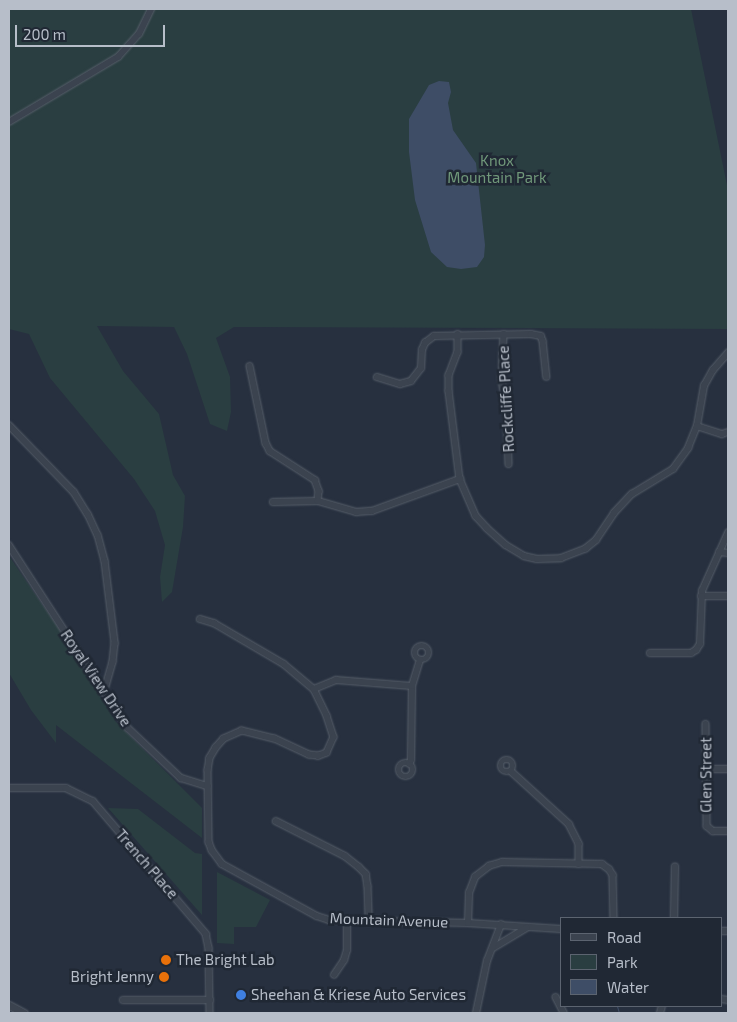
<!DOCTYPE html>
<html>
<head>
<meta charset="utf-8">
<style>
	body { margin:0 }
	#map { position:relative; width:737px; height:1022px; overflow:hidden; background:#27303f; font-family:"Exo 2",sans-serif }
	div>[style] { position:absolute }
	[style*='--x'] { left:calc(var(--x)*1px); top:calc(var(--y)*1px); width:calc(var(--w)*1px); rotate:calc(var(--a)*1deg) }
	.green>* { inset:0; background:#2a3e41 }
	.water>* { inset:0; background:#3e4d66 }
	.stream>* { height:1px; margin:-0.5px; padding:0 0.5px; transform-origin:0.5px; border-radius:0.5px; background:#3e4d66 }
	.roads { filter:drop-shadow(0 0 1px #565e69) drop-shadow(0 0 1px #565e69) }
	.minor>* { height:5.5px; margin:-2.75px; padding:0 2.75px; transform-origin:2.75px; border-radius:2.75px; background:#3b434f }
	.minor>.ring { margin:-2.75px; padding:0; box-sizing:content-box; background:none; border:5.5px solid #3b434f; border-radius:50% }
	.tertiary>* { height:7px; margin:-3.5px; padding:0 3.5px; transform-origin:3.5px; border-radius:3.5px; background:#3b434f }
	.dots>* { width:14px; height:14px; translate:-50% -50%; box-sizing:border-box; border:2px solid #202834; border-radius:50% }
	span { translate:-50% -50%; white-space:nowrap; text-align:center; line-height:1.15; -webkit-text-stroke:5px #202834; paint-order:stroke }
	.park-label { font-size:15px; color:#70987a }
	.street-label { font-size:15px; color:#b7bec9 }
	.poi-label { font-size:15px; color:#b7bec9 }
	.left { translate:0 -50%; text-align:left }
	.right { translate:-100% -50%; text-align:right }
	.frame { position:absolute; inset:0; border:10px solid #b7bec9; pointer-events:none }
	.legend { position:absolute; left:560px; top:917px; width:162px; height:90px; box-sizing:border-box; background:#202834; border:1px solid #5c6470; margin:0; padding:6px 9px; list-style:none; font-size:15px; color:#b7bec9 }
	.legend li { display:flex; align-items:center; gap:10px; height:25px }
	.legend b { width:25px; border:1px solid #5c6470 }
	.scale { position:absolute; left:15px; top:25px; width:150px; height:22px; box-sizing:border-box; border:2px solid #b7bec9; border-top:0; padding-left:6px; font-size:15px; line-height:18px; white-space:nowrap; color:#b7bec9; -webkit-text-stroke:4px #202834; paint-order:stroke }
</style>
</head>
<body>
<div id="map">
	<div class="green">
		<div style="clip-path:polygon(9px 9px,691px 9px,728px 190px,728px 329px,234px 327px,216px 338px,230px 377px,231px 412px,227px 431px,210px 424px,187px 354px,174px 327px,97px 326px,123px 371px,159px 414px,173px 475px,185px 496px,183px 527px,172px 592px,162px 602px,160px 577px,165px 545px,155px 511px,134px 479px,50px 378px,29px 334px,9px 329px)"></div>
		<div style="clip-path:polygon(9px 556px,57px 626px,116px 722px,202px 808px,202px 838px,56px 725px,56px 743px,31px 710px,9px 673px)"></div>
		<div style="clip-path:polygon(108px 808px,138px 809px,195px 853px,202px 854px,202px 915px)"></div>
		<div style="clip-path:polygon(217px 872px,270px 900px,256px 927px,234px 927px,234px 944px,217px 943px)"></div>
	</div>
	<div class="water">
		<div style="clip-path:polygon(439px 81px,449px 82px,451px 92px,448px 103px,453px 130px,476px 163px,485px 245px,484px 257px,477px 267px,461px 269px,447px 267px,431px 252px,415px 200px,409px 152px,409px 119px,429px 85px)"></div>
	</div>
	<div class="stream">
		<div style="--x:617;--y:1006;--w:7;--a:74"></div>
	</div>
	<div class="roads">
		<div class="minor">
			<div style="--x:9;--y:122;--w:127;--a:-30.8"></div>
			<div style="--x:118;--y:57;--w:31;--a:-48"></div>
			<div style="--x:139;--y:34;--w:28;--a:-64"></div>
			<div style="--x:458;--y:334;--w:18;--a:90"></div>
			<div style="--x:458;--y:352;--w:25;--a:111"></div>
			<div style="--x:449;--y:375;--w:16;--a:90"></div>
			<div style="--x:449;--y:391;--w:89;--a:82.9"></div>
			<div style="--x:460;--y:479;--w:40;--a:66.6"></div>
			<div style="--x:476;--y:516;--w:16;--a:47"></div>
			<div style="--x:487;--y:528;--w:25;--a:42"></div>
			<div style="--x:506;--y:545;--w:21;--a:31"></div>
			<div style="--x:524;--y:556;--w:13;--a:13"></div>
			<div style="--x:537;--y:559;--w:24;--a:-2"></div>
			<div style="--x:561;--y:558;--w:26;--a:-21"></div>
			<div style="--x:585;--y:549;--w:14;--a:-39"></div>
			<div style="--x:596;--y:540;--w:32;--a:-56"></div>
			<div style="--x:614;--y:513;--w:26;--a:-47"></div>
			<div style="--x:632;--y:494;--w:48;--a:-31.4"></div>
			<div style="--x:673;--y:469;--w:26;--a:-54"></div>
			<div style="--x:688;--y:448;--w:24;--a:-68"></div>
			<div style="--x:697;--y:426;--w:41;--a:-80.1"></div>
			<div style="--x:704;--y:386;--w:18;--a:-61"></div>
			<div style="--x:713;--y:370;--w:23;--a:-49"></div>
			<div style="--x:504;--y:334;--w:46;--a:92.5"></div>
			<div style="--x:502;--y:380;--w:27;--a:80"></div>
			<div style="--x:507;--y:407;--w:57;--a:88"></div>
			<div style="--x:250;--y:366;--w:79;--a:78.3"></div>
			<div style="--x:266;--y:443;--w:9;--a:63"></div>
			<div style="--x:270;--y:451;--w:54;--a:32.8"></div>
			<div style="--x:315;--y:480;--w:12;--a:70"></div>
			<div style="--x:319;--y:491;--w:10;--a:96"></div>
			<div style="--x:377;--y:377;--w:24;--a:17"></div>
			<div style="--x:400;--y:384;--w:11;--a:-15"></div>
			<div style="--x:411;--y:381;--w:16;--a:-52"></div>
			<div style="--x:421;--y:368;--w:18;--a:-87"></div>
			<div style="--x:422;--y:350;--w:8;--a:-67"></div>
			<div style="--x:425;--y:343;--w:11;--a:-38"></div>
			<div style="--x:434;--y:336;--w:97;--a:-1.2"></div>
			<div style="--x:531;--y:334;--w:10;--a:11"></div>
			<div style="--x:541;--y:336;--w:5;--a:68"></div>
			<div style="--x:543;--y:341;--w:36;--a:84"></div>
			<div style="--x:9;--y:425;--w:93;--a:45.9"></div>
			<div style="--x:74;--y:492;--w:26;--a:58"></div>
			<div style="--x:88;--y:514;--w:23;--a:65"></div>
			<div style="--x:98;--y:535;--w:27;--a:75"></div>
			<div style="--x:105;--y:561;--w:83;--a:83"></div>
			<div style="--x:115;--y:643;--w:19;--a:96"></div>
			<div style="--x:113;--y:662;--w:32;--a:106"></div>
			<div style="--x:697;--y:426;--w:26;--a:18"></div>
			<div style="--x:722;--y:434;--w:6;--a:-18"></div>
			<div style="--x:273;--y:502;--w:45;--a:-1.3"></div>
			<div style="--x:318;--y:501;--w:40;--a:16"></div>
			<div style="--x:356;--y:512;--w:16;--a:-4"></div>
			<div style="--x:372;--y:511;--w:94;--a:-20"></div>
			<div style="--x:9;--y:545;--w:218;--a:57"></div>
			<div style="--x:128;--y:728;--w:73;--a:43.3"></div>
			<div style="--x:181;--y:778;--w:28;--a:17"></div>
			<div style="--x:719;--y:552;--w:9;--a:6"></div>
			<div style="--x:701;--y:596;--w:27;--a:0"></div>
			<div style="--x:200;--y:619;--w:15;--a:16"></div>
			<div style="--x:214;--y:623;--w:81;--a:30.4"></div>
			<div style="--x:284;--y:664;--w:39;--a:40"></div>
			<div style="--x:314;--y:689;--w:30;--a:64"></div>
			<div style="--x:327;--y:716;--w:22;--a:72"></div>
			<div style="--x:334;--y:737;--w:17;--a:114"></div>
			<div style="--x:327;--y:753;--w:9;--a:159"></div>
			<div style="--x:319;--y:756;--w:10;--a:-174"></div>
			<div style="--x:309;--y:755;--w:38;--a:-155"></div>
			<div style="--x:274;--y:739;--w:33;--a:-166"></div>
			<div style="--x:242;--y:731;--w:20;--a:156"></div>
			<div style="--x:224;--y:739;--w:12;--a:132"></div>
			<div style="--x:216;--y:748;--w:12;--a:121"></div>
			<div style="--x:210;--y:758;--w:12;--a:99"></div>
			<div style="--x:208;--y:770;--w:72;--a:89.2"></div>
			<div style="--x:209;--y:842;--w:9;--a:69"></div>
			<div style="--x:212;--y:850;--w:17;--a:54"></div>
			<div style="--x:222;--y:864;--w:108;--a:28.7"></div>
			<div style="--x:317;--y:916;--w:13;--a:18"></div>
			<div style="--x:329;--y:920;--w:139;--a:1.2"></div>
			<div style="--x:468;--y:923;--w:93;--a:3.7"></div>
			<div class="ring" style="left:415px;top:646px;width:8.5px;height:8.5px"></div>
			<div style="--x:650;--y:653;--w:41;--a:0"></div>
			<div style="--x:691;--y:653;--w:6;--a:-31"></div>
			<div style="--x:696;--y:650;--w:7;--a:-56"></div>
			<div style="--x:700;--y:644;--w:53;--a:-87.8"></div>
			<div style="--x:702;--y:591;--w:64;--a:-65.9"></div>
			<div style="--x:314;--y:689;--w:24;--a:-22"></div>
			<div style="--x:336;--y:680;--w:76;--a:4.5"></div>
			<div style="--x:706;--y:724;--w:102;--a:89.4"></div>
			<div style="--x:707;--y:826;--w:8;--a:40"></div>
			<div style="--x:713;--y:831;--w:15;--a:0"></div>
			<div class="ring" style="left:501px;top:760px;width:6.5px;height:6.5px"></div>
			<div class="ring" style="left:399px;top:763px;width:8.5px;height:8.5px"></div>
			<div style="--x:409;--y:764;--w:4;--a:-63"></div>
			<div style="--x:411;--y:760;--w:74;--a:-89.2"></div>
			<div style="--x:412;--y:686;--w:27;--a:-73"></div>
			<div style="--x:706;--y:769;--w:22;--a:0"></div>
			<div style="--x:511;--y:771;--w:79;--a:42.4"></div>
			<div style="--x:569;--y:824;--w:22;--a:63"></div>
			<div style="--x:579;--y:844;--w:20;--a:90"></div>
			<div style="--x:9;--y:788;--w:57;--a:0"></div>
			<div style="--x:66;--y:788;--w:30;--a:26"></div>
			<div style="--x:93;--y:801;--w:175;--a:49.6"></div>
			<div style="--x:206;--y:934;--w:14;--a:78"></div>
			<div style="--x:209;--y:948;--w:65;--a:89.1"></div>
			<div style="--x:276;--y:821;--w:77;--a:26.9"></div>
			<div style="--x:345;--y:856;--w:18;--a:38"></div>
			<div style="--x:359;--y:867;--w:10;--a:45"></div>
			<div style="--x:366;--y:874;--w:12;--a:81"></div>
			<div style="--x:368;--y:886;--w:36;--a:88"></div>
			<div style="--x:674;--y:918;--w:51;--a:-88.9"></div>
			<div style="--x:468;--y:923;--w:30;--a:-88"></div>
			<div style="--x:469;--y:893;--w:17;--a:-69"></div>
			<div style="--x:475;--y:877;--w:18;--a:-38"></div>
			<div style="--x:489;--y:866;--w:14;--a:-17"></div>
			<div style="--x:502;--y:862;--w:100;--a:1.1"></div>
			<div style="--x:602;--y:864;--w:9;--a:36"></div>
			<div style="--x:609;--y:869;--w:7;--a:56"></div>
			<div style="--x:613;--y:875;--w:43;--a:88.7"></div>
			<div style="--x:721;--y:931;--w:7;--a:0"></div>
			<div style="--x:493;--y:948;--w:39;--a:-31"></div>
			<div style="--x:334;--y:975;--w:18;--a:-56"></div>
			<div style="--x:344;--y:960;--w:10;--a:-73"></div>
			<div style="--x:347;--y:950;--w:29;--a:-90"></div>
			<div style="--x:556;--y:997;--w:18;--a:63"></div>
			<div style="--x:721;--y:999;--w:7;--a:8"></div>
			<div style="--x:123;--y:1000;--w:87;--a:0"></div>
			<div style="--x:476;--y:1013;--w:53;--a:-78.1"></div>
			<div style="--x:487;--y:961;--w:39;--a:-69"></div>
			<div style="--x:660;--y:1013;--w:7;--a:-74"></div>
		</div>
		<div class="tertiary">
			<div style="--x:9;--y:1005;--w:17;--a:28"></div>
		</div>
	</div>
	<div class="dots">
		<div style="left:166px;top:960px;background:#e8710a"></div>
		<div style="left:164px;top:977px;background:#e8710a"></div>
		<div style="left:241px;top:995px;background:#3f7fe0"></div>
	</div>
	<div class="park-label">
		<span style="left:497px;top:169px">Knox<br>Mountain Park</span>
	</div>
	<div class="street-label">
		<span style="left:506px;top:399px;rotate:-93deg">Rockcliffe Place</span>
		<span style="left:96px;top:678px;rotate:56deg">Royal View Drive</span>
		<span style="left:706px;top:775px;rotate:-90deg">Glen Street</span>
		<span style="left:147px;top:864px;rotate:49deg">Trench Place</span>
		<span style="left:389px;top:920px;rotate:2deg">Mountain Avenue</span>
	</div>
	<div class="poi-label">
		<span class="left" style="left:176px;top:960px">The Bright Lab</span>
		<span class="right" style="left:154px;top:977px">Bright Jenny</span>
		<span class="left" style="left:251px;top:995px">Sheehan &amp; Kriese Auto Services</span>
	</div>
	<div class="frame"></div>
	<ul class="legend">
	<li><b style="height:6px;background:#3b434f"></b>Road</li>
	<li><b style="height:14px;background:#2a3e41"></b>Park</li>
	<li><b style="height:14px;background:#3e4d66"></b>Water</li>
	</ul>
	<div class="scale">200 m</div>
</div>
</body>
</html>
